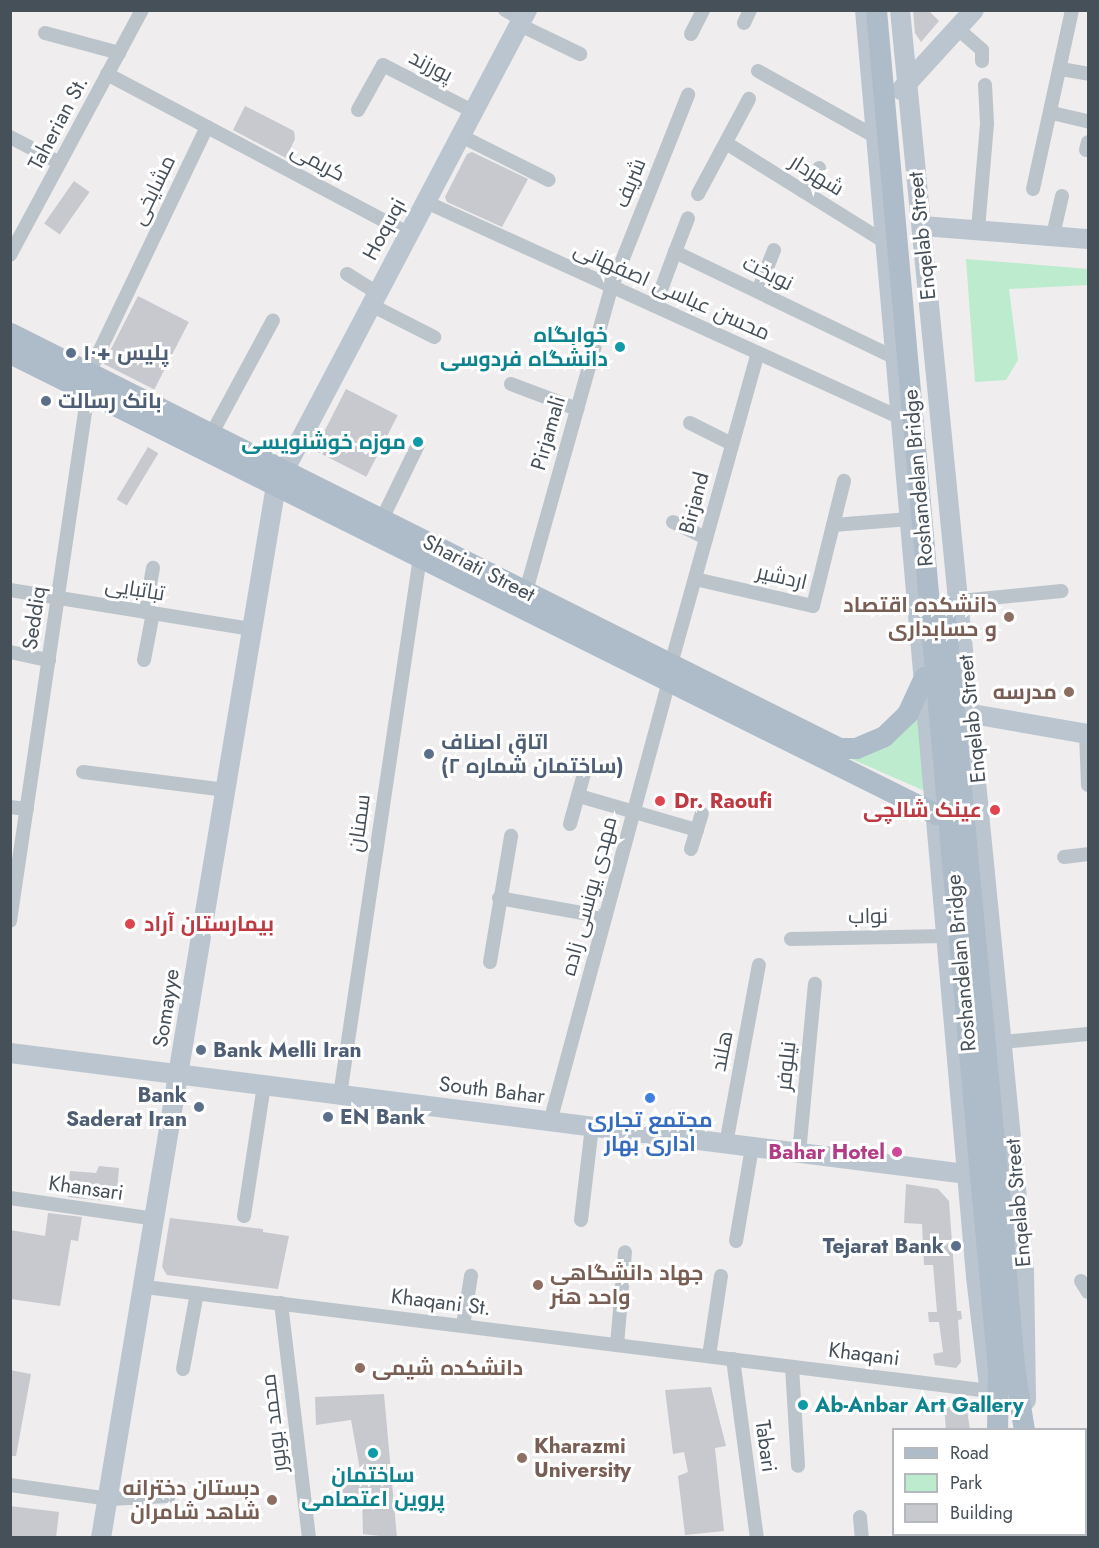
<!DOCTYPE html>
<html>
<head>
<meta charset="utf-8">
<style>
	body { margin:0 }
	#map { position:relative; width:1099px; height:1548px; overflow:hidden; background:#efeded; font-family:Jost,Cairo,sans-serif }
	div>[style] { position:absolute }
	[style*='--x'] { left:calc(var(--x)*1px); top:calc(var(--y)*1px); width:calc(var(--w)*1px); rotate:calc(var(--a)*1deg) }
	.green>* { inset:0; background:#bdebce }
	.building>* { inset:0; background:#c7c9cf; transform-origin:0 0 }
	.street>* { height:14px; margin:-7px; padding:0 7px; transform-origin:7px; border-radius:7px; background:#bcc4cb }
	.secondary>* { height:20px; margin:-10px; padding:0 10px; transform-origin:10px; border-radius:10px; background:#bbc5d0 }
	.primary>* { height:21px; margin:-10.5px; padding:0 10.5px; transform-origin:10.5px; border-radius:10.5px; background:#aebcca }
	.primary-bridge>* { height:21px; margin:-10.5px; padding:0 10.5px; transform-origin:10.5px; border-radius:10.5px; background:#aebcca }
	.dots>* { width:16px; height:16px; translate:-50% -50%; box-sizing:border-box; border:3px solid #fff; border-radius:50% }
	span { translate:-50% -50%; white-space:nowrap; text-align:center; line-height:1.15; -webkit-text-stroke:6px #fff; paint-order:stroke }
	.street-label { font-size:21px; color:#465059 }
	.culture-label { font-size:21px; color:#0d838f; font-weight:700 }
	.right { translate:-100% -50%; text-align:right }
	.left { translate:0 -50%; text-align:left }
	.service-label { font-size:21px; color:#4e5e75; font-weight:700 }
	.education-label { font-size:21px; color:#785e54; font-weight:700 }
	.health-label { font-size:21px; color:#be3a42; font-weight:700 }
	.shop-label { font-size:21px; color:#366cbe; font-weight:700 }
	.hotel-label { font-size:21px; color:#b23c85; font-weight:700 }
	.frame { position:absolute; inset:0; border:12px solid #465059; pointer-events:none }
	.legend { position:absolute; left:892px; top:1428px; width:195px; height:108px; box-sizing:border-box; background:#fff; border:2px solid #b5b9bd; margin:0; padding:8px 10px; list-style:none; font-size:18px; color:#465059 }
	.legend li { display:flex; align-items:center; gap:12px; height:30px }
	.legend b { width:30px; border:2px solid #b5b9bd }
</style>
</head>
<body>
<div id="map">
	<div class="green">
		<div style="clip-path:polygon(966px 259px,1088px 269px,1088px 285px,1009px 289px,1018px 360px,1006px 380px,975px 382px)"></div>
		<div style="clip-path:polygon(920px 704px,927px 792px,847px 757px)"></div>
	</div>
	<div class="building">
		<div style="clip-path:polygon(913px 10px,928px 10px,939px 21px,921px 42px,915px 33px)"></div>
		<div style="clip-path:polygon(245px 106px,294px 131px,295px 139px,286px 158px,233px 130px)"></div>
		<div style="clip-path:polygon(472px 152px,528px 179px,502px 227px,447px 202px,445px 197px,467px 154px)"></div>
		<div style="left:74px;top:181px;width:19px;height:52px;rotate:35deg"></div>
		<div style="left:138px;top:296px;width:57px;height:76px;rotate:27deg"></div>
		<div style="left:346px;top:389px;width:58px;height:69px;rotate:27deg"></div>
		<div style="left:148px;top:447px;width:12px;height:61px;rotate:31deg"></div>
		<div style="clip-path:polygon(99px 1166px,119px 1168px,116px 1202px,68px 1197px,70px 1171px,96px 1173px)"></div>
		<div style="clip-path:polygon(906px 1184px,938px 1189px,949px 1201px,957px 1311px,961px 1311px,962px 1319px,958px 1320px,961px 1362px,956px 1368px,935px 1365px,933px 1354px,943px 1352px,939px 1322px,929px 1322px,928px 1312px,937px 1312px,933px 1265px,924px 1265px,922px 1224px,904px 1223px)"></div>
		<div style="clip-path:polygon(48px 1213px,82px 1217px,78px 1241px,71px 1240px,60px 1306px,10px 1299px,10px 1230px,45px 1236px)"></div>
		<div style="clip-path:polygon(170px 1218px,263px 1229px,263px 1232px,289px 1236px,278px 1289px,167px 1275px,162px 1267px)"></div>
		<div style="clip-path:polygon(10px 1370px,31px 1374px,16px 1456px,10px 1456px)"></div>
		<div style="clip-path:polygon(711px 1387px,726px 1446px,715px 1448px,724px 1531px,685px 1535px,678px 1476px,688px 1472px,684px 1452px,673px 1454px,665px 1390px)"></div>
		<div style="clip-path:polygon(384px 1394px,397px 1538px,363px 1534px,362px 1497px,341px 1496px,335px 1487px,339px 1476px,349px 1468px,360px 1470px,351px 1420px,316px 1425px,315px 1397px)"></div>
		<div style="clip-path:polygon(944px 1406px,967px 1410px,970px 1430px,946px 1430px)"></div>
		<div style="clip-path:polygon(10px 1506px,59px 1512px,56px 1538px,10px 1538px)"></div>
	</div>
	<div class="street">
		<div style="--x:505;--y:10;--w:21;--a:29"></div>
		<div style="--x:744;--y:23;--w:14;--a:-65"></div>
		<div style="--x:520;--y:25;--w:67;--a:25.8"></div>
		<div style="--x:958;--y:29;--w:32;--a:41"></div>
		<div style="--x:982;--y:50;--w:11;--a:90"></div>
		<div style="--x:45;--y:33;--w:77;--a:15.1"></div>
		<div style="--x:691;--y:34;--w:27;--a:-63"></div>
		<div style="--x:1061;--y:69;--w:27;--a:10"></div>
		<div style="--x:758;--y:71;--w:135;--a:29.2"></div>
		<div style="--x:107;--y:74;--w:342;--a:27.9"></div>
		<div style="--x:358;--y:110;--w:51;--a:-60.9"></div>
		<div style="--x:383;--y:65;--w:102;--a:27.3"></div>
		<div style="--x:1052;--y:113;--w:37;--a:13"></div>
		<div style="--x:461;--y:136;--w:98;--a:26.6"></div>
		<div style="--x:10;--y:137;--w:56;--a:27.5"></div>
		<div style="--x:726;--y:143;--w:187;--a:31.9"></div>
		<div style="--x:1086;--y:150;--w:8;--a:-76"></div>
		<div style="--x:1033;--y:189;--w:183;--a:-77.7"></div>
		<div style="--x:803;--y:191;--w:28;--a:-55"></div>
		<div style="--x:698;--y:194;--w:108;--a:-61.8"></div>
		<div style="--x:426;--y:202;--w:522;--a:24.45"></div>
		<div style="--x:978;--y:229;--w:106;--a:-85.1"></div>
		<div style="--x:987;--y:123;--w:38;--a:-93"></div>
		<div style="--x:1053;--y:235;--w:40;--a:-77"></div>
		<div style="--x:675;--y:252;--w:36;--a:-69"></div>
		<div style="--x:10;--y:255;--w:278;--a:-61.7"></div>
		<div style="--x:347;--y:274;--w:36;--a:32"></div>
		<div style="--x:758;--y:291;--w:44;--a:-68.7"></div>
		<div style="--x:371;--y:305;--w:71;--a:26.9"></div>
		<div style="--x:655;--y:306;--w:58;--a:-69.7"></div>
		<div style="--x:675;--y:252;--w:244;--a:25.7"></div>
		<div style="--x:89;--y:373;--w:273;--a:-64.4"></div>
		<div style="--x:511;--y:384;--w:71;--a:20.7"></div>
		<div style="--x:690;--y:423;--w:47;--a:26.6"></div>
		<div style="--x:212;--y:433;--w:128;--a:-61.6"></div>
		<div style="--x:382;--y:519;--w:82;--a:-64.1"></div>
		<div style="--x:673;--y:522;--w:37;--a:26"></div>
		<div style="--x:833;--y:525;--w:77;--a:-4.5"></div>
		<div style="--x:695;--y:579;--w:121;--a:12.9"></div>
		<div style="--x:813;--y:606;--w:129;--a:-76.1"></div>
		<div style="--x:10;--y:590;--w:245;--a:9.2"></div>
		<div style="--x:526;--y:591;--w:317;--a:-74.3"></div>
		<div style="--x:612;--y:286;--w:206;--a:-68.3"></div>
		<div style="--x:960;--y:601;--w:102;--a:-5.6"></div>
		<div style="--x:145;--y:612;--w:45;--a:-79.7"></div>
		<div style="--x:10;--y:652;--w:40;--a:12"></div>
		<div style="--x:144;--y:660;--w:48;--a:-79.2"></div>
		<div style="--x:671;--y:664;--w:323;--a:-74.4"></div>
		<div style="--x:1086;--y:733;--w:52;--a:87.8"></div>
		<div style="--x:83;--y:772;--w:144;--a:7.2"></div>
		<div style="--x:579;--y:796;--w:123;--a:16.1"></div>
		<div style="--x:10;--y:807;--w:17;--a:7"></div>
		<div style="--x:570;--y:824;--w:52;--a:-74.4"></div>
		<div style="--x:691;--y:849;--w:37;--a:-73"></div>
		<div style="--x:1064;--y:857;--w:24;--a:-7"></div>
		<div style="--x:499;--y:898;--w:108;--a:10.2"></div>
		<div style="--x:10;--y:921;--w:535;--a:-81.61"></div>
		<div style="--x:791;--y:939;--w:155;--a:-1.1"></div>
		<div style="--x:490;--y:962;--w:128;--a:-80.5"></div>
		<div style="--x:1003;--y:1042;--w:85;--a:-5.4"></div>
		<div style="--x:340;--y:1095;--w:544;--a:-81.54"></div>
		<div style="--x:550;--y:1122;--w:457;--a:-74.9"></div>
		<div style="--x:726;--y:1144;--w:182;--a:-79.6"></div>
		<div style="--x:799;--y:1153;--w:170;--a:-84.6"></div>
		<div style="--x:10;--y:1198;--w:148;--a:8.2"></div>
		<div style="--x:244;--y:1216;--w:132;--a:-81.3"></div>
		<div style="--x:581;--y:1220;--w:94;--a:-83.3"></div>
		<div style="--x:736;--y:1241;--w:95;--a:-80.3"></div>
		<div style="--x:1081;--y:1281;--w:13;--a:58"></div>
		<div style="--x:145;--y:1287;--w:851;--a:7.02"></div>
		<div style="--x:281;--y:1303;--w:237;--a:83.2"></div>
		<div style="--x:463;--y:1326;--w:51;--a:-80.9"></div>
		<div style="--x:617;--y:1345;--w:93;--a:-85.1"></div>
		<div style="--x:709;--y:1356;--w:81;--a:-81.5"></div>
		<div style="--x:733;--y:1359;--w:181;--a:82.4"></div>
		<div style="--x:792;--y:1367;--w:99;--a:86.5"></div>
		<div style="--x:183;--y:1369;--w:77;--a:-79.6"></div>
		<div style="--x:10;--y:1485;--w:101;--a:8"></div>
		<div style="--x:110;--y:1499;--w:59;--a:-2.9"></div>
		<div style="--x:860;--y:1517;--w:21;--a:85"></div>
	</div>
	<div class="secondary">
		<div style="--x:865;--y:10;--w:1272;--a:84.99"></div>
		<div style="--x:976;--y:1277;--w:118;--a:83.2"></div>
		<div style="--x:900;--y:10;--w:1266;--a:84.38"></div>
		<div style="--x:1024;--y:1270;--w:130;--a:89.1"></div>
		<div style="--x:901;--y:90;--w:108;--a:-47.6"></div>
		<div style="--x:922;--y:226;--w:167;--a:4.5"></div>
		<div style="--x:972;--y:714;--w:118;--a:9.8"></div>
		<div style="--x:10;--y:1053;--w:965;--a:7.21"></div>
		<div style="--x:101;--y:1538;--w:1066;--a:-80.56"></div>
		<div style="--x:276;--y:486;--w:538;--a:-62.2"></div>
	</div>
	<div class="primary">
		<div style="--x:10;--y:333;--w:927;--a:26.59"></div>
		<div style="--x:839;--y:748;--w:17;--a:0"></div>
		<div style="--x:856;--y:748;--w:30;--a:-23"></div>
		<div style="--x:884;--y:736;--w:32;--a:-44"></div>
		<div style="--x:907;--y:714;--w:41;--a:-65.3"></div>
		<div style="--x:10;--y:353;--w:1034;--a:26.47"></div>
		<div style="--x:999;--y:1194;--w:174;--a:85"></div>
		<div style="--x:1014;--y:1367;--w:64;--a:81"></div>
		<div style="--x:982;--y:1197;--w:172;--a:84.7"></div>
		<div style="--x:998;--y:1368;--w:62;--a:90.9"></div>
		<div style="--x:1005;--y:1534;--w:4;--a:90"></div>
		<div style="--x:1036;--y:1534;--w:4;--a:76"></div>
	</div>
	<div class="primary-bridge">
		<div style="--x:876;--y:10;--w:1192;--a:84.9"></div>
		<div style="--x:944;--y:606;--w:591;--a:84.66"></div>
	</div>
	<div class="dots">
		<div style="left:620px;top:347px;background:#0f9aa8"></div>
		<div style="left:71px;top:353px;background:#5c6f8a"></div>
		<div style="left:46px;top:401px;background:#5c6f8a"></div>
		<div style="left:418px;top:442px;background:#0f9aa8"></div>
		<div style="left:1009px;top:617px;background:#8d6e63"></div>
		<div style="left:1069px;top:692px;background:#8d6e63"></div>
		<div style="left:429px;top:754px;background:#5c6f8a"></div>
		<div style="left:660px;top:801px;background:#e0444e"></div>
		<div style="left:995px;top:810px;background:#e0444e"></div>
		<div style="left:130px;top:924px;background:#e0444e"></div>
		<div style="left:201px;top:1050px;background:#5c6f8a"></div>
		<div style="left:650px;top:1098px;background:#3f7fe0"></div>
		<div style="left:199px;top:1107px;background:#5c6f8a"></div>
		<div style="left:328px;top:1117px;background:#5c6f8a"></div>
		<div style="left:897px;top:1152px;background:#d1479c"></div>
		<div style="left:956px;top:1246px;background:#5c6f8a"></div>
		<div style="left:538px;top:1285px;background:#8d6e63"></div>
		<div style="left:360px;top:1368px;background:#8d6e63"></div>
		<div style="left:803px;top:1405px;background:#0f9aa8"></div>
		<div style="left:373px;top:1453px;background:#0f9aa8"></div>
		<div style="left:522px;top:1458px;background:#8d6e63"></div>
		<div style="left:272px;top:1500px;background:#8d6e63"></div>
	</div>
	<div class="street-label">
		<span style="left:431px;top:66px;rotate:27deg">پورزند</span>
		<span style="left:58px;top:123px;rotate:-62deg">Taherian St.</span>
		<span style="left:318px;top:162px;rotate:28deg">کریمی</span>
		<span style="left:817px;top:175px;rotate:32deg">شهردار</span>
		<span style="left:630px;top:183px;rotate:-68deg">شریف</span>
		<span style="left:153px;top:190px;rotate:-64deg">مشایخی</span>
		<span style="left:384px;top:229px;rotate:-62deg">Hoquqi</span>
		<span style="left:922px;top:236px;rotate:-96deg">Enqelab Street</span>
		<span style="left:768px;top:273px;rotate:26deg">نوبخت</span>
		<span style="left:672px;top:291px;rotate:24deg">محسن عباسی اصفهانی</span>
		<span style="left:548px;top:433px;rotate:-74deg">Pirjamali</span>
		<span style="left:918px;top:478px;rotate:-95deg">Roshandelan Bridge</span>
		<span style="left:694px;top:503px;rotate:-75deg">Birjand</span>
		<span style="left:479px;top:568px;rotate:27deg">Shariati Street</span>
		<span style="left:782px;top:577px;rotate:13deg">اردشیر</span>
		<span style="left:135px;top:589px;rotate:9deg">تباتبایی</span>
		<span style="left:34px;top:618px;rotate:-82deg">Seddiq</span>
		<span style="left:972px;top:719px;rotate:-96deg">Enqelab Street</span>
		<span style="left:359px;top:823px;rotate:-82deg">سمنان</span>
		<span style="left:589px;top:896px;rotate:-75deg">مهدی یونسی زاده</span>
		<span style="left:868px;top:916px;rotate:-1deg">نواب</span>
		<span style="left:961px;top:963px;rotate:-95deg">Roshandelan Bridge</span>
		<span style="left:166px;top:1008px;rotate:-81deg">Somayye</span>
		<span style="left:722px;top:1051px;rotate:-79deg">هلند</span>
		<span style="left:786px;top:1066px;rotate:-84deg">نیلوفر</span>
		<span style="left:492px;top:1090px;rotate:7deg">South Bahar</span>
		<span style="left:86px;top:1188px;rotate:8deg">Khansari</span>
		<span style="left:1018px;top:1203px;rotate:-95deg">Enqelab Street</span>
		<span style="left:441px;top:1302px;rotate:7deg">Khaqani St.</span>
		<span style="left:864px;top:1354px;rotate:7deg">Khaqani</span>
		<span style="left:274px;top:1423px;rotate:-97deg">محمد بوبور</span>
		<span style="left:766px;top:1446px;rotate:82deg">Tabari</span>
	</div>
	<div class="culture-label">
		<span class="right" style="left:608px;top:347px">خوابگاه<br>دانشگاه فردوسی</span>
		<span class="right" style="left:406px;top:442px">موزه خوشنویسی</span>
		<span class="left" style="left:815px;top:1405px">Ab-Anbar Art Gallery</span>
		<span style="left:373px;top:1487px">ساختمان<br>پروین اعتصامی</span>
	</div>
	<div class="service-label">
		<span class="left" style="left:83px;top:353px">پلیس +۱۰</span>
		<span class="left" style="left:58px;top:401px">بانک رسالت</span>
		<span class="left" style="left:441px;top:754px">اتاق اصناف<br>(ساختمان شماره ۲)</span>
		<span class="left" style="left:213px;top:1050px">Bank Melli Iran</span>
		<span class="right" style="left:187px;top:1107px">Bank<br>Saderat Iran</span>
		<span class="left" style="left:340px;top:1117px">EN Bank</span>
		<span class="right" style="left:944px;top:1246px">Tejarat Bank</span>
	</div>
	<div class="education-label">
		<span class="right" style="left:997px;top:617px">دانشکده اقتصاد<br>و حسابداری</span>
		<span class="right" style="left:1057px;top:692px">مدرسه</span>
		<span class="left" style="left:550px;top:1285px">جهاد دانشگاهی<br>واحد هنر</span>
		<span class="left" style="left:372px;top:1368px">دانشکده شیمی</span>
		<span class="left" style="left:534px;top:1458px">Kharazmi<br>University</span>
		<span class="right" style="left:260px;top:1500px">دبستان دخترانه<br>شاهد شامران</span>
	</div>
	<div class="health-label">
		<span class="left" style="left:674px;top:801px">Dr. Raoufi</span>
		<span class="right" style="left:982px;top:810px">عينک شالچی</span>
		<span class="left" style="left:144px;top:924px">بیمارستان آراد</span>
	</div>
	<div class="shop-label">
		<span style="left:650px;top:1132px">مجتمع تجاری<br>اداری بهار</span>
	</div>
	<div class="hotel-label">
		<span class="right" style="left:885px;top:1152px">Bahar Hotel</span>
	</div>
	<div class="frame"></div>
	<ul class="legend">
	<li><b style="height:8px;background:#aebcca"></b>Road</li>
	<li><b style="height:16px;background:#bdebce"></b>Park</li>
	<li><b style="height:16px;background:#c7c9cf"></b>Building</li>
	</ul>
</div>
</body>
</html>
